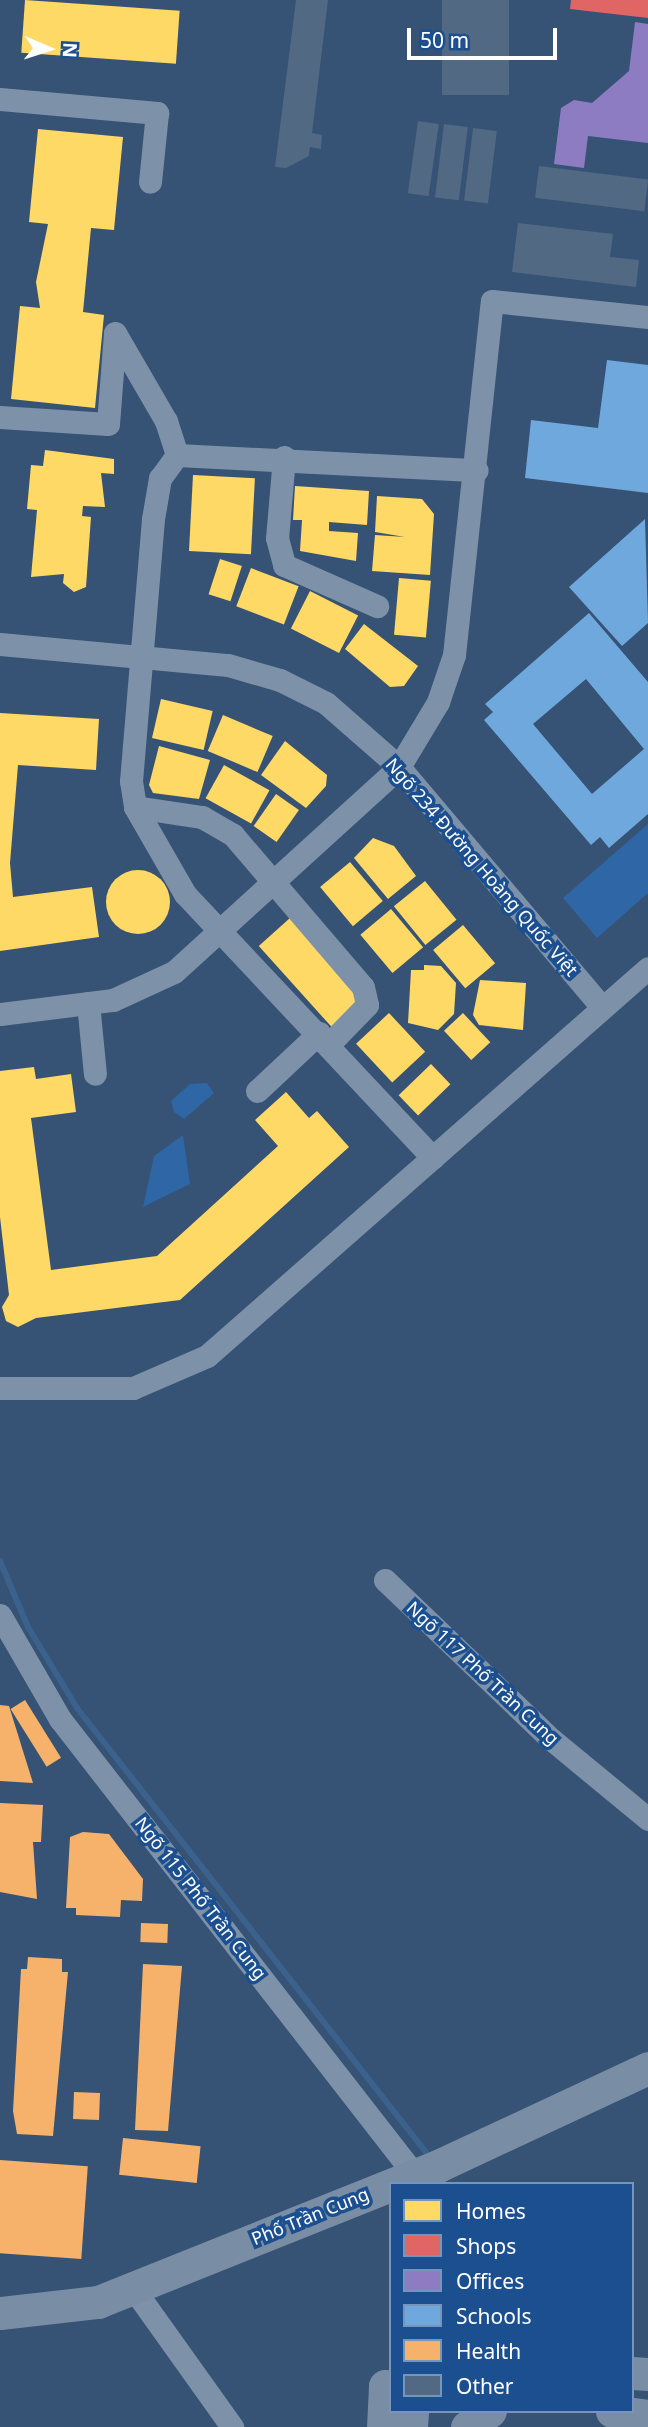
<!DOCTYPE html>
<html>
<head>
<meta charset="utf-8">
<style>
	body { margin:0 }
	#map { position:relative; width:648px; height:2427px; overflow:hidden; background:#365274; font-family:"Noto Sans",sans-serif }
	div>[style] { position:absolute }
	[style*='--x'] { left:calc(var(--x)*1px); top:calc(var(--y)*1px); width:calc(var(--w)*1px); rotate:calc(var(--a)*1deg) }
	.green>* { inset:0; background:#2f66a5 }
	.homes>* { inset:0; background:#ffd966; transform-origin:0 0 }
	.round { border-radius:50% }
	.shops>* { inset:0; background:#e06666 }
	.offices>* { inset:0; background:#8e7cc3 }
	.schools>* { inset:0; background:#6fa8dc }
	.health>* { inset:0; background:#f6b26b; transform-origin:0 0 }
	.stream>* { height:6px; margin:-3px; padding:0 3px; transform-origin:3px; border-radius:3px; background:#3b618d }
	.building>* { inset:0; background:#526984; transform-origin:0 0 }
	.street>* { height:23px; margin:-11.5px; padding:0 11.5px; transform-origin:11.5px; border-radius:11.5px; background:#7d92a8 }
	.secondary>* { height:33px; margin:-16.5px; padding:0 16.5px; transform-origin:16.5px; border-radius:16.5px; background:#798da4 }
	span { translate:-50% -50%; white-space:nowrap; text-align:center; line-height:1.15; -webkit-text-stroke:7px #1b4f8f; paint-order:stroke }
	.street-label { font-size:18px; color:#fff }
	.legend { position:absolute; left:389px; top:2182px; width:245px; height:231px; box-sizing:border-box; background:#1b4f8f; border:2px solid #7695bc; margin:0; padding:9px 12px; list-style:none; font-size:21px; color:#fff }
	.legend li { display:flex; align-items:center; gap:14px; height:35px }
	.legend b { width:35px; border:2px solid #7695bc }
	.north { position:absolute; left:14px; top:14px; width:70px; height:70px; -webkit-text-stroke:5px #1b4f8f; paint-order:stroke; rotate:93deg; font-size:19px; font-weight:700; line-height:28px; text-align:center; color:#fff }
	.north::after { content:''; display:block; margin:auto; width:24px; height:32px; background:#fff; clip-path:polygon(50% 0,100% 100%,50% 72%,0 100%) }
	.scale { position:absolute; left:407px; top:28px; width:150px; height:32px; box-sizing:border-box; border:4px solid #fff; border-top:0; padding-left:9px; font-size:21px; line-height:24px; white-space:nowrap; color:#fff; -webkit-text-stroke:5px #1b4f8f; paint-order:stroke }
</style>
</head>
<body>
<div id="map">
	<div class="green">
		<div style="clip-path:polygon(648px 824px,648px 893px,597px 938px,563px 898px)"></div>
		<div style="clip-path:polygon(207px 1083px,214px 1093px,184px 1119px,174px 1112px,171px 1101px,190px 1084px)"></div>
		<div style="clip-path:polygon(183px 1135px,190px 1184px,143px 1207px,154px 1156px)"></div>
	</div>
	<div class="homes">
		<div style="left:25px;top:0;width:155px;height:53px;rotate:4deg"></div>
		<div style="clip-path:polygon(38px 129px,123px 137px,114px 230px,91px 228px,83px 312px,104px 315px,95px 408px,11px 399px,20px 306px,40px 308px,36px 282px,48px 224px,29px 222px)"></div>
		<div style="clip-path:polygon(45px 450px,114px 459px,114px 474px,101px 473px,105px 507px,83px 506px,82px 516px,91px 517px,86px 587px,74px 592px,63px 583px,64px 574px,31px 577px,37px 510px,27px 509px,31px 465px,43px 466px)"></div>
		<div style="left:193px;top:475px;width:62px;height:76px;rotate:3deg"></div>
		<div style="clip-path:polygon(295px 486px,369px 491px,367px 525px,329px 522px,329px 531px,358px 533px,356px 561px,300px 551px,302px 520px,293px 520px)"></div>
		<div style="clip-path:polygon(377px 496px,422px 499px,434px 514px,430px 575px,372px 571px,375px 535px,405px 537px,375px 532px)"></div>
		<div style="left:220px;top:559px;width:23px;height:37px;rotate:18deg"></div>
		<div style="left:251px;top:568px;width:51px;height:41px;rotate:21deg"></div>
		<div style="left:399px;top:578px;width:32px;height:57px;rotate:5deg"></div>
		<div style="left:310px;top:591px;width:54px;height:42px;rotate:27deg"></div>
		<div style="clip-path:polygon(364px 624px,418px 666px,404px 686px,390px 687px,345px 649px)"></div>
		<div style="left:161px;top:699px;width:53px;height:40px;rotate:13deg"></div>
		<div style="clip-path:polygon(0 713px,99px 719px,96px 770px,18px 765px,10px 863px,13px 897px,92px 887px,99px 937px,0 951px)"></div>
		<div style="left:223px;top:715px;width:54px;height:39px;rotate:23deg"></div>
		<div style="clip-path:polygon(285px 741px,327px 775px,326px 786px,306px 808px,261px 775px)"></div>
		<div style="clip-path:polygon(159px 746px,210px 760px,199px 799px,153px 793px,149px 785px)"></div>
		<div style="left:224px;top:765px;width:52px;height:38px;rotate:29deg"></div>
		<div style="left:276px;top:794px;width:28px;height:39px;rotate:35deg"></div>
		<div style="clip-path:polygon(373px 838px,394px 846px,416px 876px,388px 899px,354px 858px)"></div>
		<div style="left:350px;top:862px;width:51px;height:39px;rotate:50deg"></div>
		<div class="round" style="left:106px;top:870px;width:64px;height:64px"></div>
		<div style="left:425px;top:881px;width:50px;height:40px;rotate:51deg"></div>
		<div style="left:391px;top:909px;width:50px;height:40px;rotate:50deg"></div>
		<div style="left:290px;top:918px;width:109px;height:42px;rotate:48deg"></div>
		<div style="left:463px;top:925px;width:50px;height:39px;rotate:50deg"></div>
		<div style="clip-path:polygon(424px 965px,441px 966px,456px 983px,454px 1014px,438px 1030px,408px 1023px,411px 970px,424px 970px)"></div>
		<div style="clip-path:polygon(480px 980px,526px 983px,523px 1030px,479px 1025px,473px 1015px)"></div>
		<div style="left:389px;top:1013px;width:53px;height:45px;rotate:47deg"></div>
		<div style="left:463px;top:1013px;width:40px;height:26px;rotate:47deg"></div>
		<div style="left:431px;top:1064px;width:28px;height:45px;rotate:46deg"></div>
		<div style="clip-path:polygon(34px 1067px,36px 1079px,71px 1074px,76px 1112px,31px 1118px,51px 1270px,157px 1256px,278px 1146px,255px 1120px,286px 1092px,309px 1118px,317px 1111px,349px 1147px,180px 1300px,36px 1318px,18px 1327px,6px 1321px,2px 1307px,9px 1295px,0 1217px,0 1071px)"></div>
	</div>
	<div class="shops">
		<div style="clip-path:polygon(571px 0,648px 0,648px 18px,570px 9px)"></div>
	</div>
	<div class="offices">
		<div style="clip-path:polygon(635px 22px,648px 24px,648px 143px,588px 136px,584px 168px,554px 164px,561px 108px,574px 100px,592px 103px,629px 71px)"></div>
	</div>
	<div class="schools">
		<div style="clip-path:polygon(607px 360px,648px 365px,648px 493px,525px 478px,531px 420px,598px 428px)"></div>
		<div style="clip-path:polygon(645px 519px,648px 623px,622px 646px,569px 587px)"></div>
		<div style="clip-path:polygon(evenodd,589px 613px,648px 682px,648px 814px,609px 848px,600px 837px,591px 845px,484px 720px,493px 712px,485px 704px,589px 613px,586px 679px,644px 749px,592px 794px,533px 724px,586px 679px)"></div>
	</div>
	<div class="health">
		<div style="left:25px;top:1700px;width:68px;height:17px;rotate:58deg"></div>
		<div style="clip-path:polygon(0 1705px,9px 1706px,33px 1783px,0 1781px)"></div>
		<div style="clip-path:polygon(0 1803px,43px 1805px,41px 1842px,33px 1842px,37px 1899px,0 1892px)"></div>
		<div style="clip-path:polygon(83px 1832px,109px 1834px,143px 1879px,142px 1901px,121px 1900px,120px 1917px,76px 1915px,76px 1908px,66px 1908px,70px 1837px)"></div>
		<div style="left:141px;top:1923px;width:27px;height:19px;rotate:2deg"></div>
		<div style="clip-path:polygon(28px 1957px,62px 1959px,62px 1972px,68px 1972px,53px 2136px,17px 2134px,13px 2111px,21px 1969px,27px 1969px)"></div>
		<div style="clip-path:polygon(143px 1964px,182px 1966px,168px 2131px,135px 2130px)"></div>
		<div style="left:74px;top:2092px;width:26px;height:27px;rotate:2deg"></div>
		<div style="left:123px;top:2138px;width:78px;height:37px;rotate:6deg"></div>
		<div style="left:0;top:2160px;width:88px;height:93px;rotate:4deg"></div>
	</div>
	<div class="stream">
		<div style="--x:0;--y:1561;--w:72;--a:67"></div>
		<div style="--x:28;--y:1627;--w:95;--a:58.8"></div>
		<div style="--x:77;--y:1708;--w:575;--a:51.85"></div>
	</div>
	<div class="building">
		<div style="clip-path:polygon(296px 0,328px 0,312px 133px,322px 135px,321px 149px,310px 147px,309px 156px,286px 168px,275px 167px)"></div>
		<div style="left:442px;top:0;width:67px;height:95px"></div>
		<div style="left:418px;top:121px;width:21px;height:73px;rotate:8deg"></div>
		<div style="left:444px;top:124px;width:24px;height:74px;rotate:7deg"></div>
		<div style="left:473px;top:128px;width:24px;height:73px;rotate:7deg"></div>
		<div style="left:539px;top:166px;width:110px;height:32px;rotate:7deg"></div>
		<div style="clip-path:polygon(518px 223px,613px 234px,610px 257px,639px 260px,636px 287px,512px 272px)"></div>
	</div>
	<div class="street">
		<div style="--x:0;--y:99;--w:158;--a:5.1"></div>
		<div style="--x:157;--y:113;--w:69;--a:95.8"></div>
		<div style="--x:115;--y:333;--w:102;--a:59.9"></div>
		<div style="--x:166;--y:421;--w:36;--a:72"></div>
		<div style="--x:177;--y:455;--w:300;--a:2.9"></div>
		<div style="--x:0;--y:417;--w:108;--a:3.7"></div>
		<div style="--x:108;--y:424;--w:91;--a:-85.6"></div>
		<div style="--x:177;--y:455;--w:29;--a:126"></div>
		<div style="--x:160;--y:478;--w:42;--a:99.7"></div>
		<div style="--x:153;--y:519;--w:263;--a:94.8"></div>
		<div style="--x:131;--y:781;--w:26;--a:81"></div>
		<div style="--x:135;--y:807;--w:100;--a:60.1"></div>
		<div style="--x:185;--y:894;--w:362;--a:46.8"></div>
		<div style="--x:284;--y:457;--w:81;--a:94.9"></div>
		<div style="--x:277;--y:538;--w:28;--a:75"></div>
		<div style="--x:284;--y:565;--w:102;--a:23.8"></div>
		<div style="--x:0;--y:644;--w:229;--a:5.3"></div>
		<div style="--x:228;--y:665;--w:54;--a:16.1"></div>
		<div style="--x:280;--y:680;--w:51;--a:26.6"></div>
		<div style="--x:326;--y:703;--w:97;--a:41.2"></div>
		<div style="--x:399;--y:767;--w:314;--a:49.8"></div>
		<div style="--x:135;--y:807;--w:68;--a:8.5"></div>
		<div style="--x:202;--y:817;--w:36;--a:30"></div>
		<div style="--x:233;--y:835;--w:200;--a:49.5"></div>
		<div style="--x:363;--y:987;--w:18;--a:77"></div>
		<div style="--x:367;--y:1005;--w:54;--a:134.3"></div>
		<div style="--x:88;--y:1003;--w:71;--a:84.4"></div>
		<div style="--x:0;--y:1014;--w:114;--a:-7.1"></div>
		<div style="--x:113;--y:1000;--w:67;--a:-24.7"></div>
		<div style="--x:174;--y:972;--w:304;--a:-42.3"></div>
		<div style="--x:399;--y:767;--w:76;--a:-59"></div>
		<div style="--x:438;--y:702;--w:50;--a:-71.2"></div>
		<div style="--x:454;--y:655;--w:356;--a:-83.9"></div>
		<div style="--x:492;--y:301;--w:157;--a:5.9"></div>
		<div style="--x:257;--y:1091;--w:85;--a:-43.1"></div>
		<div style="--x:0;--y:1388;--w:133;--a:0"></div>
		<div style="--x:133;--y:1388;--w:81;--a:-23.4"></div>
		<div style="--x:207;--y:1356;--w:587;--a:-41.34"></div>
		<div style="--x:385;--y:1580;--w:230;--a:43.8"></div>
		<div style="--x:551;--y:1739;--w:126;--a:39.5"></div>
		<div style="--x:0;--y:1615;--w:120;--a:60"></div>
		<div style="--x:60;--y:1719;--w:576;--a:52.12"></div>
		<div style="--x:133;--y:2288;--w:171;--a:54.5"></div>
	</div>
	<div class="secondary">
		<div style="--x:0;--y:2313;--w:99;--a:-6.4"></div>
		<div style="--x:98;--y:2302;--w:366;--a:-21.8"></div>
		<div style="--x:438;--y:2166;--w:232;--a:-25"></div>
		<div style="--x:632;--y:2373;--w:16;--a:4"></div>
		<div style="--x:612;--y:2411;--w:36;--a:8"></div>
		<div style="--x:383;--y:2427;--w:41;--a:-87.2"></div>
		<div style="--x:385;--y:2386;--w:6;--a:9"></div>
		<div style="--x:411;--y:2427;--w:16;--a:-86"></div>
		<div style="--x:467;--y:2427;--w:28;--a:-35"></div>
	</div>
	<div class="street-label">
		<span style="left:482px;top:867px;rotate:49deg">Ngõ 234 Đường Hoàng Quốc Việt</span>
		<span style="left:483px;top:1673px;rotate:43deg">Ngõ 117 Phố Trần Cung</span>
		<span style="left:201px;top:1898px;rotate:52deg">Ngõ 115 Phố Trần Cung</span>
		<span style="left:310px;top:2216px;rotate:-22deg">Phố Trần Cung</span>
	</div>
	<ul class="legend">
	<li><b style="height:19px;background:#ffd966"></b>Homes</li>
	<li><b style="height:19px;background:#e06666"></b>Shops</li>
	<li><b style="height:19px;background:#8e7cc3"></b>Offices</li>
	<li><b style="height:19px;background:#6fa8dc"></b>Schools</li>
	<li><b style="height:19px;background:#f6b26b"></b>Health</li>
	<li><b style="height:19px;background:#526984"></b>Other</li>
	</ul>
	<div class="north">N</div>
	<div class="scale">50 m</div>
</div>
</body>
</html>
